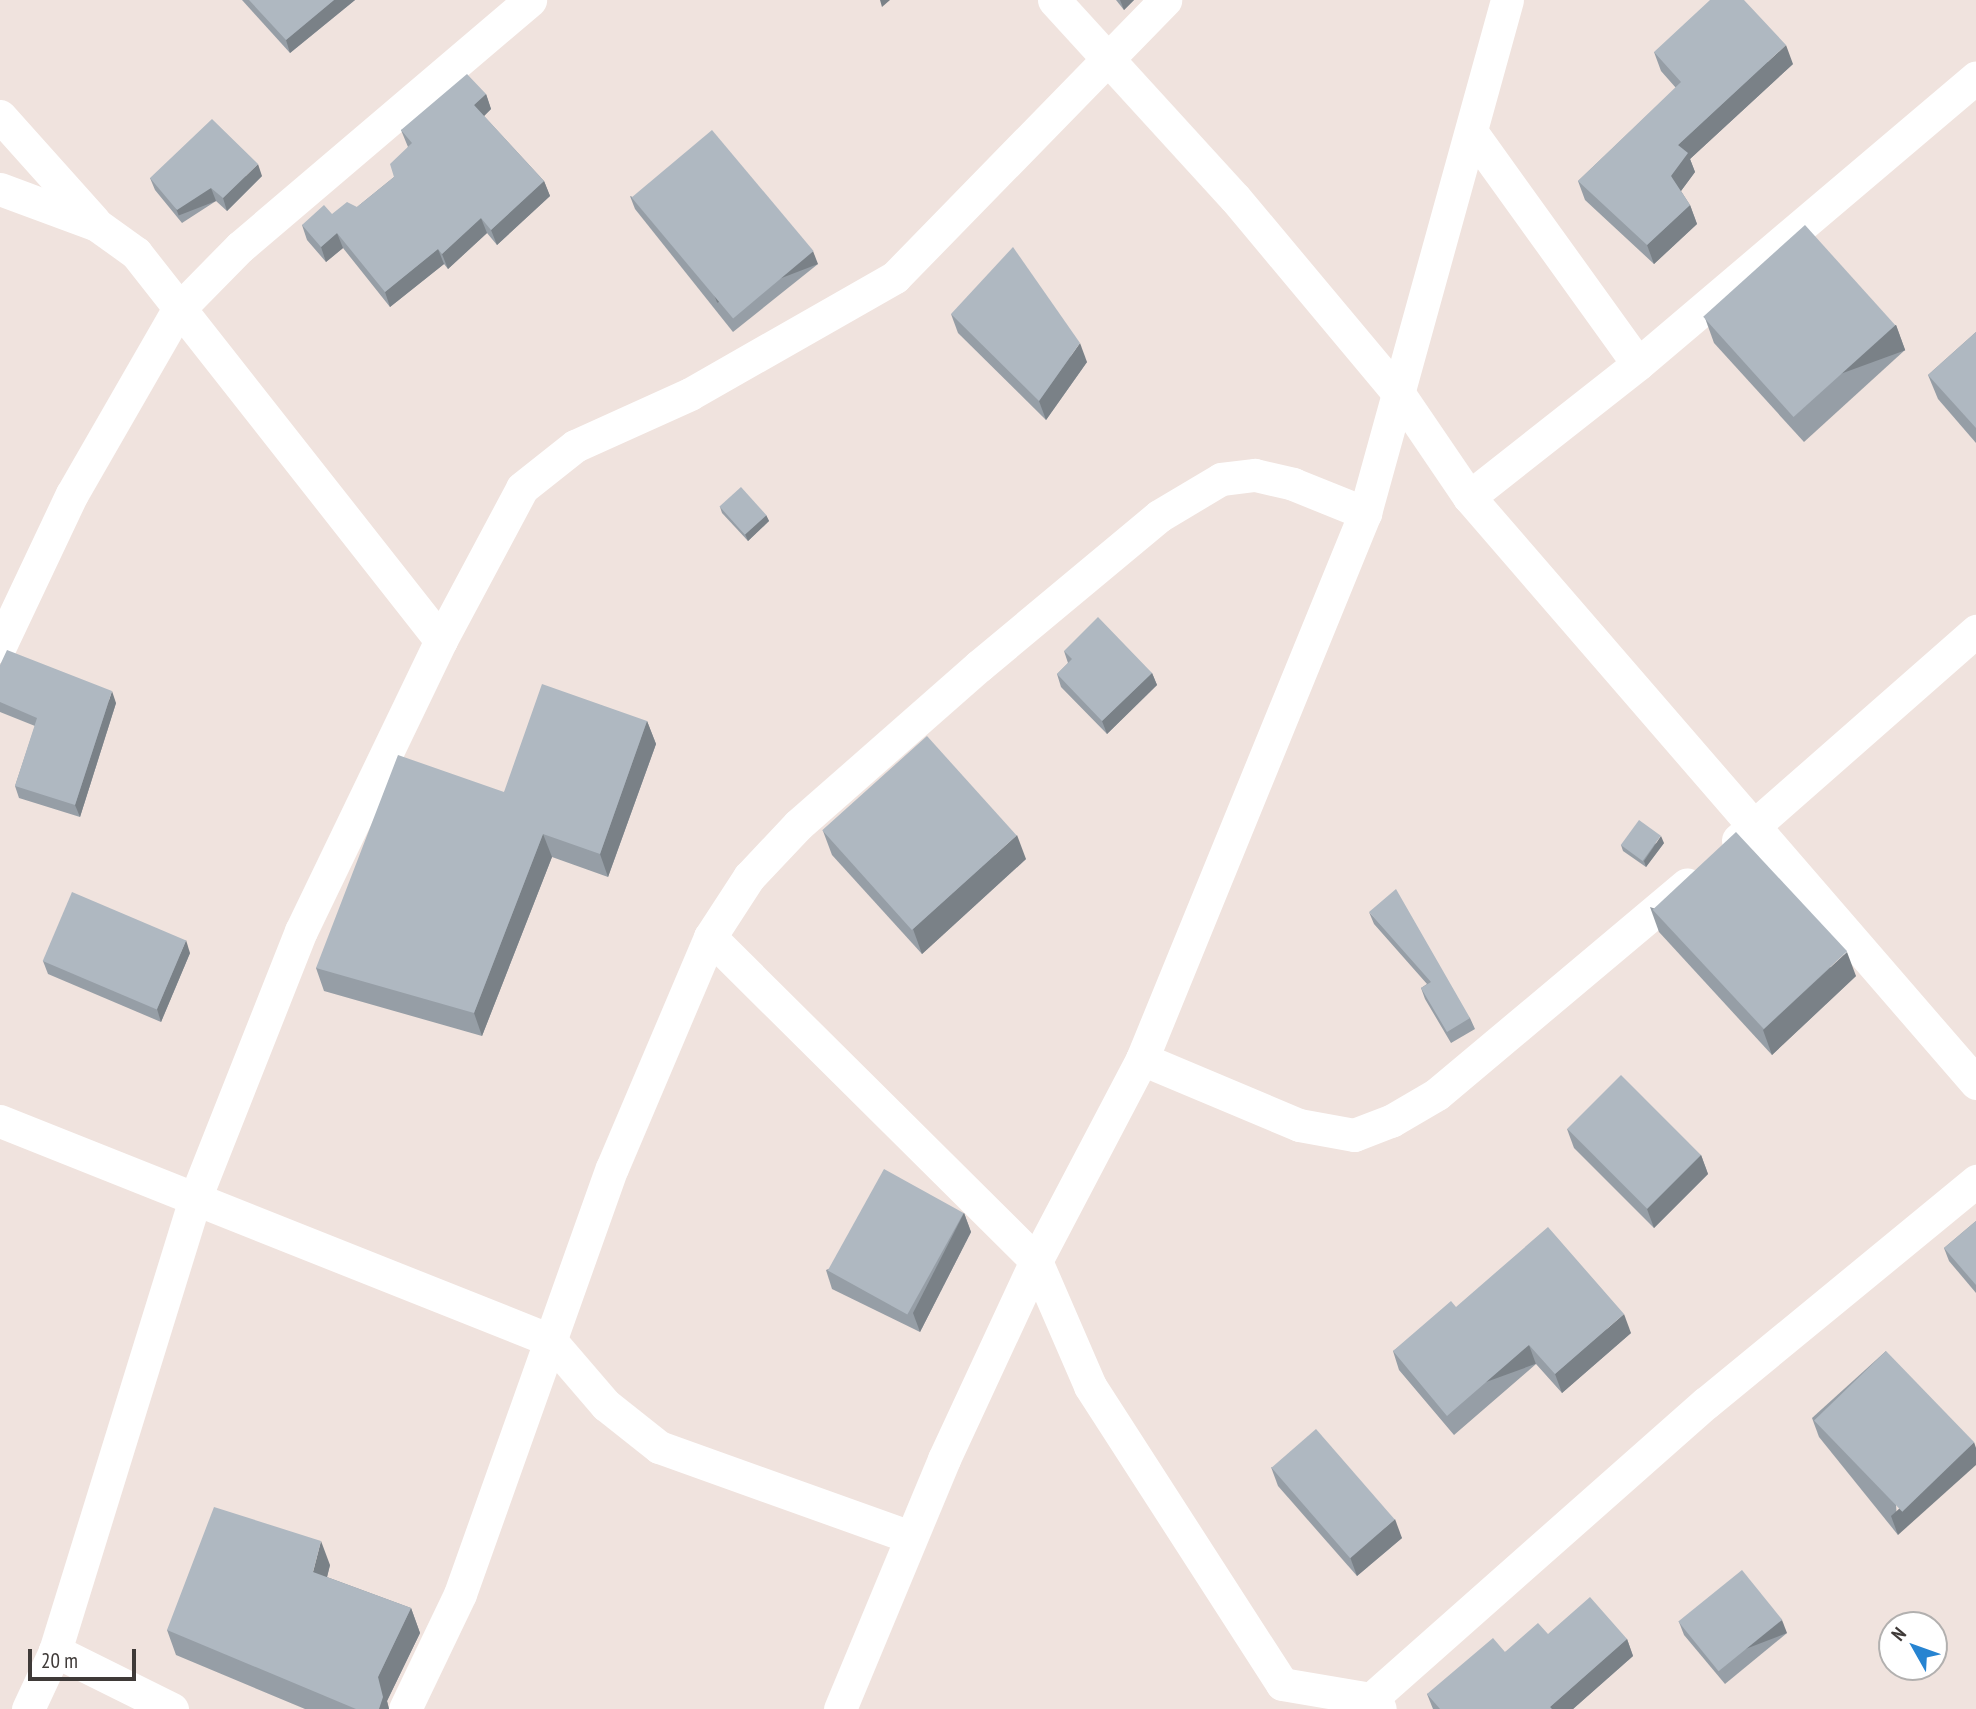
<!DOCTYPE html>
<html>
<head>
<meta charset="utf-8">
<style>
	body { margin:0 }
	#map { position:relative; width:1976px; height:1709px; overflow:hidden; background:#f0e3de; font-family:"PT Sans Narrow",sans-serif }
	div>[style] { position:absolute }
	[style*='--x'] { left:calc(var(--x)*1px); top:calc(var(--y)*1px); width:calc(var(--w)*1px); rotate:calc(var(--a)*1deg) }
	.street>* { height:33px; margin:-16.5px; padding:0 16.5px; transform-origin:16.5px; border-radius:16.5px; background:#fff }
	.wall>* { inset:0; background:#969ea6 }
	.shaded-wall>* { inset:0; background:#7a8187; transform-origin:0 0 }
	.building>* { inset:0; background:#afb8c1; transform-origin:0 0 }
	span { translate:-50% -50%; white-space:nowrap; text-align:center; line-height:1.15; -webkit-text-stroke:7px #fff; paint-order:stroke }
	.north { position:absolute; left:1878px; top:1611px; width:70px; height:70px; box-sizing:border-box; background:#fff; border:2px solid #b2b0af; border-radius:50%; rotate:310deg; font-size:19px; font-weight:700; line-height:28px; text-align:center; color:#3f3a38 }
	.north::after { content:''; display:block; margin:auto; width:24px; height:32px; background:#2784d1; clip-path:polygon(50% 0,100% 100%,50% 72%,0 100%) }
	.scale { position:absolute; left:28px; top:1649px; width:108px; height:32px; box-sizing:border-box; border:4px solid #3f3a38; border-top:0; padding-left:9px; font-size:21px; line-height:24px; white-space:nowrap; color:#3f3a38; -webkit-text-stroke:5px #fff; paint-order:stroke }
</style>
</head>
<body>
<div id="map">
	<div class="street">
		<div style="--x:1054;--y:0;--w:268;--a:47.6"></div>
		<div style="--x:1235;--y:198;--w:256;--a:50.1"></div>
		<div style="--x:1399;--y:394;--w:125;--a:55.8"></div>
		<div style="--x:1469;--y:497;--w:775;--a:49.13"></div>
		<div style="--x:0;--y:116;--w:141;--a:48.2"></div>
		<div style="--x:1472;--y:133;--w:284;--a:54.3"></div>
		<div style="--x:0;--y:189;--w:103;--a:20.4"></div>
		<div style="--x:97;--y:225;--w:48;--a:35.7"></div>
		<div style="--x:136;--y:253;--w:493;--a:51.8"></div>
		<div style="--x:1469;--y:497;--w:215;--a:-38.2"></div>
		<div style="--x:1638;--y:364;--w:443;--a:-40.3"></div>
		<div style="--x:0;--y:646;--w:168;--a:-64.7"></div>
		<div style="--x:72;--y:494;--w:212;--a:-60.1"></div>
		<div style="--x:178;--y:310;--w:88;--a:-45.5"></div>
		<div style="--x:240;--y:247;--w:381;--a:-40.4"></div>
		<div style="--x:1738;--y:840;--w:317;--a:-41.3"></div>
		<div style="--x:710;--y:937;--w:460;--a:44.8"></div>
		<div style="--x:1036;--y:1261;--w:136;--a:66.6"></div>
		<div style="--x:1090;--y:1386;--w:354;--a:57.2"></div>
		<div style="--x:1282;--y:1684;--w:90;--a:9.6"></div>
		<div style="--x:1371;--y:1699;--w:13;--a:48"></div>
		<div style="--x:1142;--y:1059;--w:170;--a:22.8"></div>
		<div style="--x:1299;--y:1125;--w:56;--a:10.3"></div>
		<div style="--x:1354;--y:1135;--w:40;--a:-21"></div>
		<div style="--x:1391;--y:1121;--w:53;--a:-30.4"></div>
		<div style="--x:1437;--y:1094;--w:326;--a:-40"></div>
		<div style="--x:0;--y:1121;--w:592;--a:21.71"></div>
		<div style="--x:550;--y:1340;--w:86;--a:49.3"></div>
		<div style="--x:606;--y:1405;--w:68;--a:38.4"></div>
		<div style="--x:659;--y:1447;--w:267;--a:19.7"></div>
		<div style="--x:1371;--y:1699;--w:447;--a:-41.5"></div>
		<div style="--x:1706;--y:1403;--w:350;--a:-39.4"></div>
		<div style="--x:28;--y:1709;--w:64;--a:-65"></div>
		<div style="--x:172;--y:1709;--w:131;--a:-153.6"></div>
		<div style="--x:55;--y:1651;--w:476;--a:-72.8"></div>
		<div style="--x:196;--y:1196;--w:285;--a:-68.4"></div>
		<div style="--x:301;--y:931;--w:323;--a:-64.3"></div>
		<div style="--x:441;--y:640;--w:172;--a:-61.9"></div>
		<div style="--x:522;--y:488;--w:68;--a:-38.4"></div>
		<div style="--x:575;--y:446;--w:126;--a:-24.3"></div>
		<div style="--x:690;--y:394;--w:236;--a:-29.7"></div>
		<div style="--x:895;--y:277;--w:387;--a:-45.7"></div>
		<div style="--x:405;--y:1709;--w:127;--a:-64.4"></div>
		<div style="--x:460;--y:1594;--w:452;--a:-70.4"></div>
		<div style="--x:612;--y:1168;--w:251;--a:-67"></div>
		<div style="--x:710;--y:937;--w:72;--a:-57"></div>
		<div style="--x:749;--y:877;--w:71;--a:-46.7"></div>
		<div style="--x:798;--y:825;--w:241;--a:-41.3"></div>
		<div style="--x:979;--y:666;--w:234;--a:-39.8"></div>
		<div style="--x:1159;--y:516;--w:72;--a:-30.8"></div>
		<div style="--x:1221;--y:479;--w:34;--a:-7"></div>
		<div style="--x:1255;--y:475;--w:39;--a:13"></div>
		<div style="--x:1293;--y:484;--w:78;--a:21.9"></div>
		<div style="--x:840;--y:1709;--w:271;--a:-67.4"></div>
		<div style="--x:944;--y:1459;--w:218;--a:-65.1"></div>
		<div style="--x:1036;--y:1261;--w:228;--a:-62.3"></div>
		<div style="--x:1142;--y:1059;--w:590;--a:-67.78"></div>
		<div style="--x:1365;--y:513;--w:532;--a:-74.53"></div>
	</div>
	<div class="wall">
		<div style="clip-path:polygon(242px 0,355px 0,290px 53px)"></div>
		<div style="clip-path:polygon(1116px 0,1134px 0,1124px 10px)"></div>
		<div style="clip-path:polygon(1654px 52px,1793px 64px,1690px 159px,1695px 172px,1681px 191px,1690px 205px,1697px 224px,1654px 264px,1585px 200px,1578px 181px,1676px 88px,1661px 71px)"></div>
		<div style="clip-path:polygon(486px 94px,491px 109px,484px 116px,544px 181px,550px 196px,497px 245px,487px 233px,448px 269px,444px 264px,390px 307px,343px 248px,326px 262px,307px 240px,302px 225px,357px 207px,394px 177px,408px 147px,401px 130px)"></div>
		<div style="clip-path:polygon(262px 176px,227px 211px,216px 201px,182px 223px,155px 190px,150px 178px)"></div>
		<div style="clip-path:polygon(630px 196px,818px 264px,733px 332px,635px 209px)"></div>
		<div style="clip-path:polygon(951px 314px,1087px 362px,1046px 420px,958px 333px)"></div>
		<div style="clip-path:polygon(1705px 318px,1896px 325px,1905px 350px,1804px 442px,1714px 343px)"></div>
		<div style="clip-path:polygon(1976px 332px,1976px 443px,1938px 399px,1928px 375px)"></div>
		<div style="clip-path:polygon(720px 507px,766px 515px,769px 521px,748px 541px,722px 513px)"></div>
		<div style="clip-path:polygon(1064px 651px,1152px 673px,1157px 685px,1107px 734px,1061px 687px,1057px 674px,1068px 663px)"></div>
		<div style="clip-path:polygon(0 665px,116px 703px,80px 817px,19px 798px,15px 786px,35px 726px,0 712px)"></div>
		<div style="clip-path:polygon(647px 721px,656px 744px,608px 877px,552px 857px,482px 1036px,324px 991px,316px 968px,504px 792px)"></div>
		<div style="clip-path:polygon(823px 831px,1026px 859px,922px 954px,832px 855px)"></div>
		<div style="clip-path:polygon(1664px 843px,1646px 867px,1623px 851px,1621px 845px)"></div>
		<div style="clip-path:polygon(1650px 907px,1856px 976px,1772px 1055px,1659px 932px)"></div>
		<div style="clip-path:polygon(1369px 912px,1470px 1018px,1475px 1029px,1451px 1043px,1425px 999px,1421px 988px,1427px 984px,1374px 924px)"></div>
		<div style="clip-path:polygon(190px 953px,161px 1022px,48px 974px,43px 961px)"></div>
		<div style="clip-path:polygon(1567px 1129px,1701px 1155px,1708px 1174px,1654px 1228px,1574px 1148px)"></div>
		<div style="clip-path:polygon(964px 1213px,971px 1232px,920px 1332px,832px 1289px,826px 1270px)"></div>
		<div style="clip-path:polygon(1976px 1221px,1976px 1293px,1949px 1261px,1944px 1248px)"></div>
		<div style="clip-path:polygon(1456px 1307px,1631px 1333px,1562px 1393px,1536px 1364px,1454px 1435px,1399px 1370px,1393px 1351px)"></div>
		<div style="clip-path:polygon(1886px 1351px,1898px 1535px,1819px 1437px,1812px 1418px)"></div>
		<div style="clip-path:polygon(1271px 1467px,1402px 1538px,1357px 1576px,1278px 1486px)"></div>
		<div style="clip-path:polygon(330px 1565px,327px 1577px,411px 1608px,420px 1633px,387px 1701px,389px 1709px,305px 1709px,176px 1655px,167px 1630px)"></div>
		<div style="clip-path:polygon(1679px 1622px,1787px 1633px,1725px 1684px,1684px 1635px)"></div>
		<div style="clip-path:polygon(1548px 1634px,1627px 1639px,1633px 1656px,1573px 1709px,1433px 1709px,1427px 1694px,1505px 1652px)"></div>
	</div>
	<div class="shaded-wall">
		<div style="clip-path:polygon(334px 0,355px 0,290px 53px,286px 40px)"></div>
		<div style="clip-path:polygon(880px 0,890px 0,882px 7px)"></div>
		<div style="clip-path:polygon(1120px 0,1134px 0,1124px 10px)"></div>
		<div style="clip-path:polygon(1786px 45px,1793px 64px,1690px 159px,1695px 172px,1678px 195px,1671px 176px,1678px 145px)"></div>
		<div style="clip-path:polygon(486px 94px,491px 109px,480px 120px,474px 105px)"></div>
		<div style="clip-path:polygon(258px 164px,262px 176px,227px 211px,223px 198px)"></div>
		<div style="clip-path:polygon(544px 181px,550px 196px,497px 245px,491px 230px)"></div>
		<div style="left:211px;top:188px;width:14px;height:40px;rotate:69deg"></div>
		<div style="clip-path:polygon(1690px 205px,1697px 224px,1654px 264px,1647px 245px)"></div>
		<div style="clip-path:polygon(481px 218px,487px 233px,448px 269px,442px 254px)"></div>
		<div style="clip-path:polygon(337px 233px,343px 248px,326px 262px,321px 247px)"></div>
		<div style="clip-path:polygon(438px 249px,444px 264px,390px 307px,385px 292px)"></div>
		<div style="left:813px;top:251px;width:14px;height:108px;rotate:69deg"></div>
		<div style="left:1896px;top:325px;width:27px;height:137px;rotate:70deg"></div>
		<div style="clip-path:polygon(1080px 343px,1087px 362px,1046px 420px,1039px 401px)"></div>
		<div style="clip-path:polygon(766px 515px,769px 521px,748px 541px,745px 534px)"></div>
		<div style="clip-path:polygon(1152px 673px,1157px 685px,1107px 734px,1102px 721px)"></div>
		<div style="clip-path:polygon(112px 691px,116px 703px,80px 817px,75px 805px)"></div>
		<div style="clip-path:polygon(647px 721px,656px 744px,608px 877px,600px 854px)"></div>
		<div style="clip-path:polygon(543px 834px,552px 857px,482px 1036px,474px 1013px)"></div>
		<div style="clip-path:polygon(1017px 835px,1026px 859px,922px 954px,913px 929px)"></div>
		<div style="clip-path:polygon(1661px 836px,1664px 843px,1646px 867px,1644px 861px)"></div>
		<div style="clip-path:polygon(186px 940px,190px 953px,161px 1022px,157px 1009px)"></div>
		<div style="clip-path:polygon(1847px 952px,1856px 976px,1772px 1055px,1763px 1030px)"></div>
		<div style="clip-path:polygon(1701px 1155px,1708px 1174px,1654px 1228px,1647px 1209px)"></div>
		<div style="clip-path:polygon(964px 1213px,971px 1232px,920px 1332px,913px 1313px)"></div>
		<div style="clip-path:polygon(1624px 1314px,1631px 1333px,1562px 1393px,1555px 1374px)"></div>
		<div style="left:1529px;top:1345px;width:20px;height:108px;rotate:70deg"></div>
		<div style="clip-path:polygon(1974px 1442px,1976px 1448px,1976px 1465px,1898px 1535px,1891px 1516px)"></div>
		<div style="clip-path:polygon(1395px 1519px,1402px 1538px,1357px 1576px,1350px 1557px)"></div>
		<div style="clip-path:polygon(321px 1541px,330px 1565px,322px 1597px,313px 1572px)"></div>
		<div style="clip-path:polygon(411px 1608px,420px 1633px,387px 1701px,389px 1709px,379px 1709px,378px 1677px)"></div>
		<div style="left:1782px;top:1620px;width:14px;height:80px;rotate:69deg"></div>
		<div style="clip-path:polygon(1627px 1639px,1633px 1656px,1573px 1709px,1551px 1709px,1550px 1707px)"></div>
	</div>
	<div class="building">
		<div style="clip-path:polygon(249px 0,334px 0,286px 40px)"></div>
		<div style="clip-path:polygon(1710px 0,1744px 0,1786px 45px,1678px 145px,1688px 153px,1671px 176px,1690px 205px,1647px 245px,1578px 181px,1681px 82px,1654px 52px)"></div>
		<div style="clip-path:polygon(467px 74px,486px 94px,474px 105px,544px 181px,491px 230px,481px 218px,442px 254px,438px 249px,385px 292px,337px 233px,321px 247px,302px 225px,324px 205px,332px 214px,347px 202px,357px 207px,394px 177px,390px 164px,412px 143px,401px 130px)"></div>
		<div style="clip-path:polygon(212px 119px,258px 164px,223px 198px,211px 188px,177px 210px,150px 178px)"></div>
		<div style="left:712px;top:130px;width:158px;height:105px;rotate:50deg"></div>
		<div style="left:1805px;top:225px;width:135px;height:137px;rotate:48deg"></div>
		<div style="clip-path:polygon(1013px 247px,1080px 343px,1039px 401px,951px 314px)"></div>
		<div style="clip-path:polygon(1976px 332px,1976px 428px,1928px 375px)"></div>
		<div style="left:741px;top:487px;width:38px;height:29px;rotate:48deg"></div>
		<div style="clip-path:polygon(1098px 617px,1152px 673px,1102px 721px,1057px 674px,1072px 659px,1064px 651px)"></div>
		<div style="clip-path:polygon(7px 650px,112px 691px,75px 805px,15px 786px,37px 718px,0 702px,0 665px)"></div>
		<div style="clip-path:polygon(542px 684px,647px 721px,600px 854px,543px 834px,474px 1013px,316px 968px,398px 755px,504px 792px)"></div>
		<div style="left:927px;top:736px;width:134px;height:141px;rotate:48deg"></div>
		<div style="left:1639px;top:820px;width:27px;height:31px;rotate:36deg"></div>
		<div style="left:1736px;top:832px;width:163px;height:114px;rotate:47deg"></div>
		<div style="clip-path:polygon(1396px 889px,1470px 1018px,1447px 1032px,1421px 988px,1431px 982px,1369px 912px)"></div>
		<div style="left:72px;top:892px;width:124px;height:75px;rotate:23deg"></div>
		<div style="left:1621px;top:1075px;width:113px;height:76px;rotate:45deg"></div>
		<div style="left:884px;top:1169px;width:91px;height:116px;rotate:29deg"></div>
		<div style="clip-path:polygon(1976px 1221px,1976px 1285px,1944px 1248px)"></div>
		<div style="clip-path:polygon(1548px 1227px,1624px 1314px,1555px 1374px,1529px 1345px,1447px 1416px,1393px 1351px,1451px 1301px,1456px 1307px)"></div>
		<div style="left:1886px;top:1351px;width:127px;height:100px;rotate:46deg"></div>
		<div style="left:1316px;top:1429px;width:120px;height:59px;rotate:49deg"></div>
		<div style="clip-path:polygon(214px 1507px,321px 1541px,313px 1572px,411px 1608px,378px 1677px,383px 1697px,379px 1709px,356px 1709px,167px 1630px)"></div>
		<div style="left:1742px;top:1570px;width:64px;height:82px;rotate:51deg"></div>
		<div style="clip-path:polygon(1590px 1597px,1627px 1639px,1550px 1707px,1552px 1709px,1440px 1709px,1427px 1694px,1493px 1638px,1505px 1652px,1538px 1623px,1548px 1634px)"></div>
	</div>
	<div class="north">N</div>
	<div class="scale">20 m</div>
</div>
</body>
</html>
